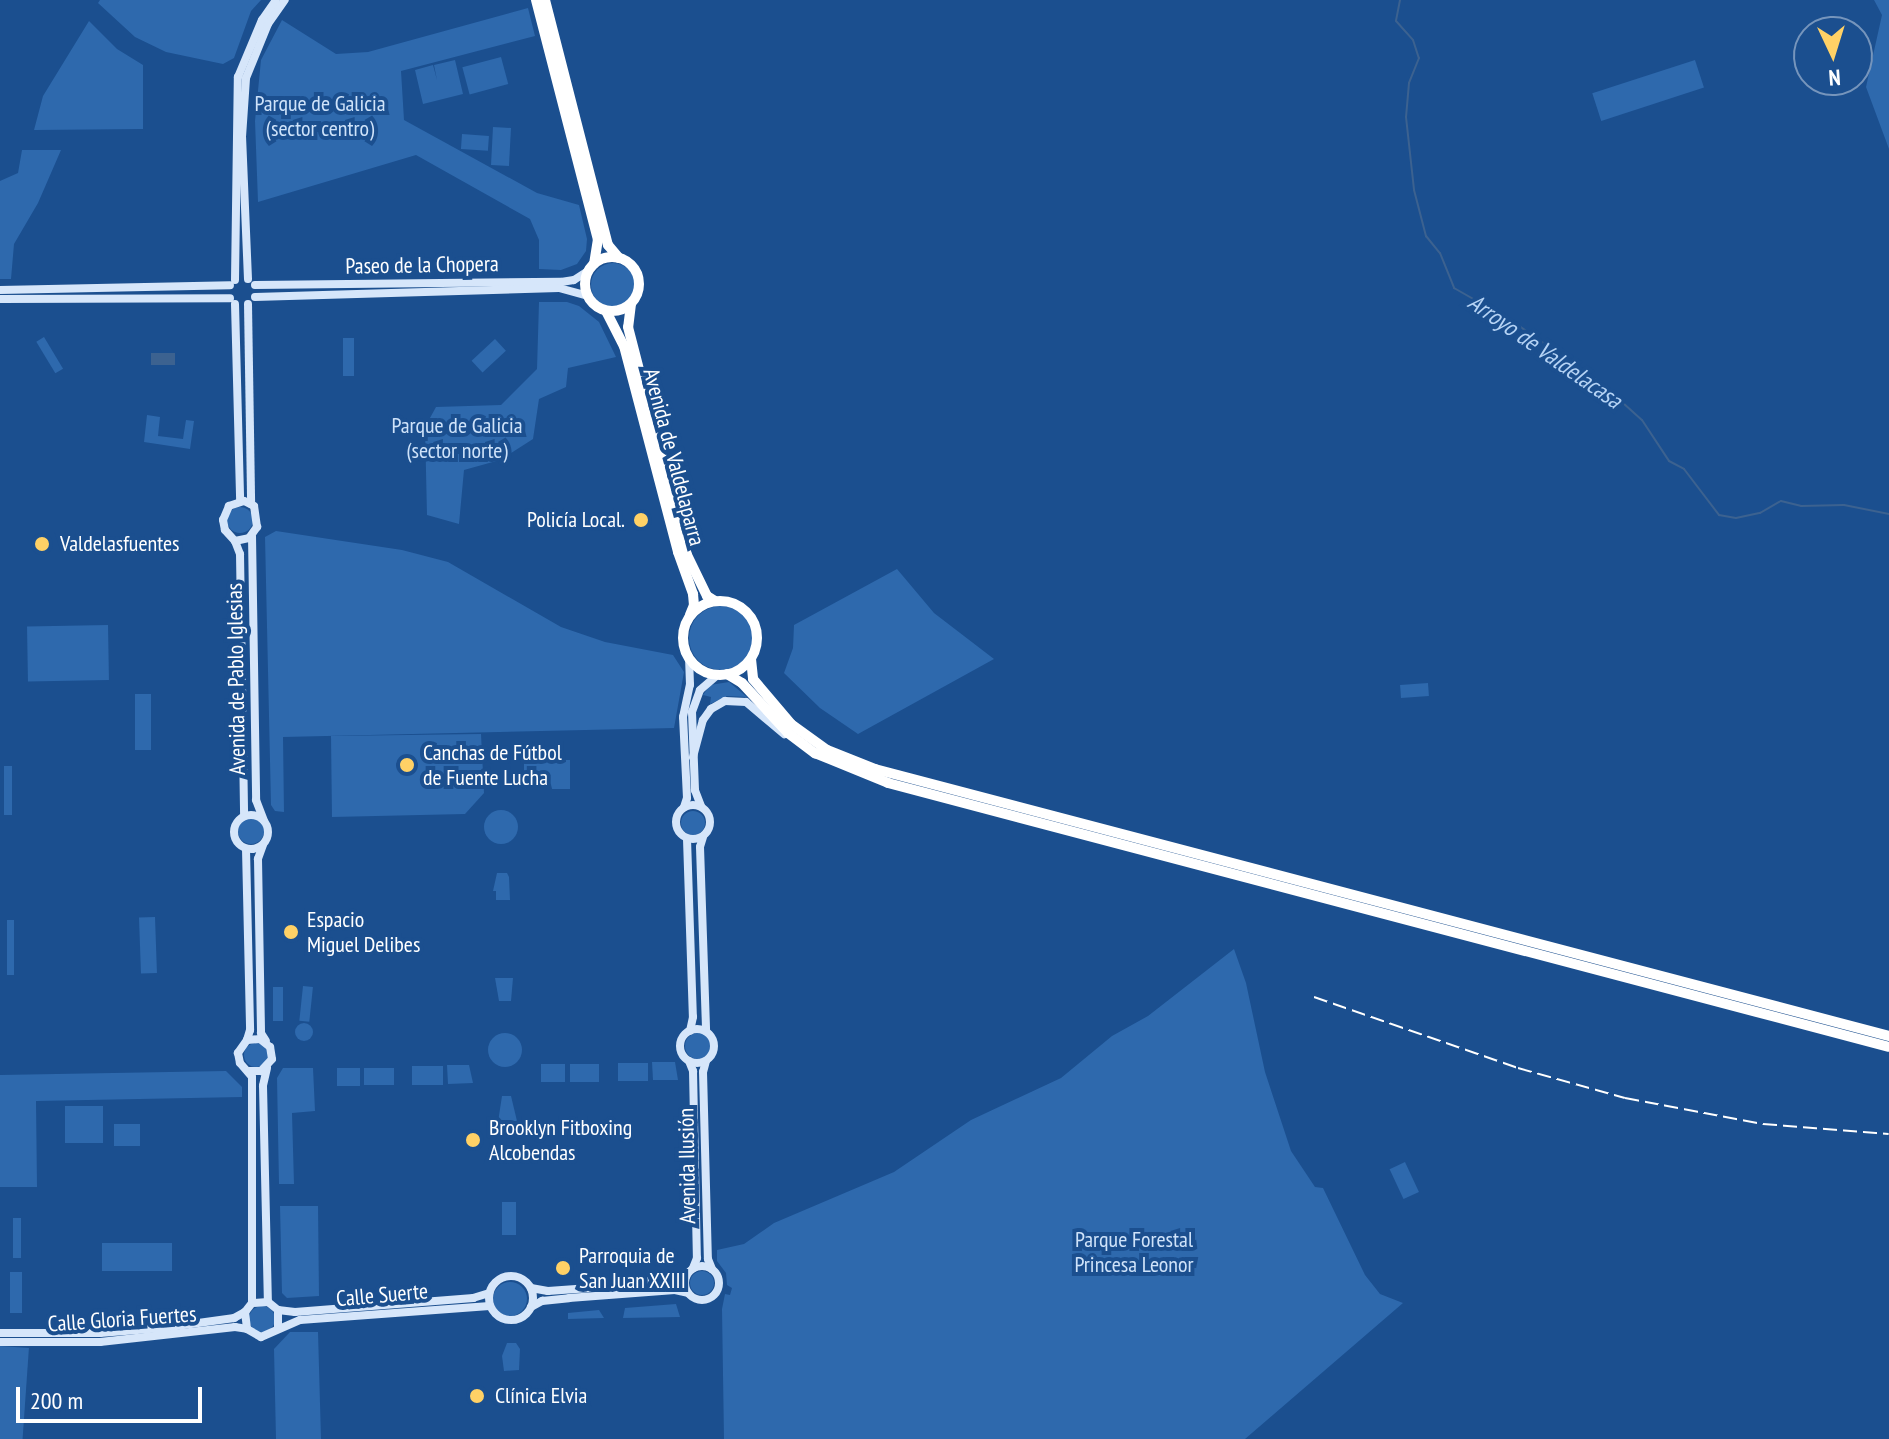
<!DOCTYPE html>
<html>
<head>
<meta charset="utf-8">
<style>
	body { margin:0 }
	#map { position:relative; width:1889px; height:1439px; overflow:hidden; background:#1b4f8f; font-family:"PT Sans Narrow",sans-serif }
	div>[style] { position:absolute }
	[style*='--x'] { left:calc(var(--x)*1px); top:calc(var(--y)*1px); width:calc(var(--w)*1px); rotate:calc(var(--a)*1deg) }
	.green>* { inset:0; background:#2e69ad; transform-origin:0 0 }
	.round { border-radius:50% }
	.water>* { inset:0; background:#3c6290; transform-origin:0 0 }
	.stream>* { height:2px; margin:-1px; padding:0 1px; transform-origin:1px; border-radius:1px; background:#3c6290 }
	.secondary>* { height:8px; margin:-4px; padding:0 4px; transform-origin:4px; border-radius:4px; background:#d6e6fa }
	.secondary>.ring { margin:-4px; padding:0; box-sizing:content-box; background:none; border:8px solid #d6e6fa; border-radius:50% }
	.highway>* { height:10px; margin:-5px; padding:0 5px; transform-origin:5px; border-radius:5px; background:#fff }
	.highway>.ring { margin:-5px; padding:0; box-sizing:content-box; background:none; border:10px solid #fff; border-radius:50% }
	.rail>* { height:2px; margin-top:-1px; transform-origin:0; background:repeating-linear-gradient(90deg,#fff 0 14px,transparent 0 20px) }
	.dots>* { width:22px; height:22px; translate:-50% -50%; box-sizing:border-box; border:4px solid #1b4f8f; border-radius:50% }
	span { translate:-50% -50%; white-space:nowrap; text-align:center; line-height:1.15; -webkit-text-stroke:8px #1b4f8f; paint-order:stroke }
	.park-label { font-size:22px; color:#cfe3fa }
	.street-label { font-size:22px; color:#fff }
	.poi-label { font-size:22px; color:#fff }
	.right { translate:-100% -50%; text-align:right }
	.left { translate:0 -50%; text-align:left }
	.water-label { font-size:24px; color:#b5d3f5; font-style:italic }
	.north { position:absolute; left:1793px; top:16px; width:80px; height:80px; box-sizing:border-box; background:#1b4f8f; border:2px solid #7695bc; border-radius:50%; rotate:176deg; font-size:22px; font-weight:700; line-height:32px; text-align:center; color:#fff }
	.north::after { content:''; display:block; margin:auto; width:28px; height:36px; background:#ffd166; clip-path:polygon(50% 0,100% 100%,50% 72%,0 100%) }
	.scale { position:absolute; left:16px; top:1387px; width:186px; height:36px; box-sizing:border-box; border:4px solid #fff; border-top:0; padding-left:10px; font-size:24px; line-height:28px; white-space:nowrap; color:#fff; -webkit-text-stroke:6px #1b4f8f; paint-order:stroke }
</style>
</head>
<body>
<div id="map">
	<div class="green">
		<div style="clip-path:polygon(100px 0,261px 0,251px 11px,234px 58px,223px 64px,166px 52px,135px 37px,98px 3px)"></div>
		<div style="clip-path:polygon(1874px 0,1889px 0,1889px 149px,1866px 87px,1882px 15px)"></div>
		<div style="clip-path:polygon(528px 8px,535px 36px,401px 71px,404px 120px,537px 193px,579px 205px,587px 239px,586px 251px,577px 264px,561px 270px,539px 269px,539px 240px,530px 219px,416px 155px,258px 202px,255px 121px,261px 60px,282px 20px,336px 54px,368px 52px)"></div>
		<div style="clip-path:polygon(89px 21px,117px 49px,143px 65px,143px 129px,34px 130px,43px 96px)"></div>
		<div style="left:501px;top:57px;width:28px;height:40px;rotate:75deg"></div>
		<div style="clip-path:polygon(455px 60px,463px 94px,423px 104px,415px 70px,433px 65px,437px 80px,434px 65px)"></div>
		<div style="left:1695px;top:60px;width:29px;height:108px;rotate:72deg"></div>
		<div style="left:493px;top:127px;width:18px;height:38px;rotate:3deg"></div>
		<div style="left:462px;top:134px;width:27px;height:15px;rotate:4deg"></div>
		<div style="clip-path:polygon(22px 150px,61px 150px,38px 203px,14px 244px,11px 279px,0 279px,0 181px,18px 173px)"></div>
		<div class="round" style="left:591px;top:263px;width:44px;height:44px"></div>
		<div style="clip-path:polygon(539px 302px,567px 302px,579px 306px,599px 322px,616px 357px,568px 368px,566px 387px,539px 399px,533px 439px,500px 460px,464px 470px,459px 524px,427px 515px,425px 427px,436px 407px,501px 405px,537px 369px)"></div>
		<div style="left:44px;top:337px;width:37px;height:9px;rotate:59deg"></div>
		<div style="left:354px;top:338px;width:38px;height:11px;rotate:90deg"></div>
		<div style="left:495px;top:339px;width:16px;height:32px;rotate:47deg"></div>
		<div style="clip-path:polygon(147px 415px,160px 417px,158px 436px,183px 439px,186px 420px,194px 421px,190px 449px,144px 442px)"></div>
		<div class="round" style="left:227px;top:507px;width:26px;height:26px"></div>
		<div style="clip-path:polygon(276px 531px,402px 550px,448px 562px,561px 627px,605px 642px,673px 655px,684px 672px,674px 728px,283px 737px,284px 812px,275px 811px,271px 805px,265px 537px)"></div>
		<div style="clip-path:polygon(897px 569px,934px 613px,994px 659px,858px 734px,820px 708px,784px 673px,793px 648px,794px 625px)"></div>
		<div class="round" style="left:689px;top:606px;width:64px;height:64px"></div>
		<div style="left:108px;top:625px;width:55px;height:81px;rotate:89deg"></div>
		<div style="clip-path:polygon(729px 682px,747px 697px,727px 696px,710px 704px,711px 697px,703px 695px,710px 685px)"></div>
		<div style="left:1428px;top:683px;width:13px;height:28px;rotate:86deg"></div>
		<div style="left:135px;top:694px;width:16px;height:56px"></div>
		<div style="clip-path:polygon(481px 734px,484px 793px,465px 814px,332px 817px,331px 736px)"></div>
		<div style="left:524px;top:760px;width:46px;height:29px"></div>
		<div style="left:4px;top:766px;width:8px;height:49px"></div>
		<div class="round" style="left:484px;top:810px;width:34px;height:34px"></div>
		<div class="round" style="left:681px;top:811px;width:24px;height:24px"></div>
		<div class="round" style="left:238px;top:818px;width:26px;height:26px"></div>
		<div style="clip-path:polygon(497px 873px,507px 873px,509px 877px,510px 900px,496px 900px,496px 891px,493px 891px)"></div>
		<div style="left:155px;top:917px;width:56px;height:16px;rotate:88deg"></div>
		<div style="left:7px;top:920px;width:7px;height:55px"></div>
		<div style="clip-path:polygon(1234px 949px,1246px 983px,1265px 1072px,1291px 1151px,1315px 1187px,1323px 1188px,1365px 1275px,1380px 1294px,1403px 1303px,1245px 1439px,724px 1439px,722px 1309px,725px 1294px,730px 1295px,732px 1288px,727px 1285px,726px 1273px,717px 1261px,717px 1250px,744px 1244px,774px 1223px,894px 1172px,971px 1120px,1061px 1078px,1112px 1036px,1148px 1016px)"></div>
		<div style="clip-path:polygon(495px 978px,513px 978px,511px 1001px,499px 1001px)"></div>
		<div style="left:303px;top:986px;width:10px;height:35px;rotate:6deg"></div>
		<div style="left:273px;top:987px;width:10px;height:34px"></div>
		<div class="round" style="left:295px;top:1023px;width:18px;height:18px"></div>
		<div class="round" style="left:488px;top:1033px;width:34px;height:34px"></div>
		<div class="round" style="left:685px;top:1033px;width:26px;height:26px"></div>
		<div class="round" style="left:244px;top:1043px;width:24px;height:24px"></div>
		<div style="clip-path:polygon(652px 1062px,675px 1062px,678px 1080px,653px 1080px)"></div>
		<div style="left:618px;top:1063px;width:30px;height:18px"></div>
		<div style="left:541px;top:1064px;width:24px;height:18px"></div>
		<div style="left:570px;top:1064px;width:29px;height:18px"></div>
		<div style="clip-path:polygon(469px 1065px,473px 1083px,448px 1084px,447px 1065px)"></div>
		<div style="left:412px;top:1066px;width:31px;height:19px"></div>
		<div style="clip-path:polygon(283px 1068px,313px 1068px,315px 1111px,292px 1113px,294px 1184px,279px 1184px,277px 1078px)"></div>
		<div style="left:337px;top:1068px;width:23px;height:18px"></div>
		<div style="left:364px;top:1068px;width:30px;height:17px"></div>
		<div style="clip-path:polygon(226px 1071px,242px 1087px,242px 1097px,36px 1101px,37px 1187px,0 1187px,0 1075px)"></div>
		<div style="clip-path:polygon(502px 1096px,511px 1096px,517px 1121px,498px 1122px)"></div>
		<div style="left:103px;top:1106px;width:37px;height:38px;rotate:90deg"></div>
		<div style="left:114px;top:1124px;width:26px;height:22px"></div>
		<div style="left:1405px;top:1162px;width:33px;height:17px;rotate:65deg"></div>
		<div style="left:502px;top:1202px;width:14px;height:33px"></div>
		<div style="clip-path:polygon(280px 1206px,318px 1206px,319px 1296px,287px 1298px,282px 1293px)"></div>
		<div style="left:13px;top:1218px;width:8px;height:40px"></div>
		<div style="left:172px;top:1243px;width:28px;height:70px;rotate:90deg"></div>
		<div class="round" style="left:690px;top:1271px;width:24px;height:24px"></div>
		<div style="left:10px;top:1272px;width:12px;height:41px"></div>
		<div class="round" style="left:493px;top:1282px;width:34px;height:34px"></div>
		<div style="clip-path:polygon(676px 1304px,680px 1317px,623px 1318px,625px 1308px)"></div>
		<div class="round" style="left:249px;top:1306px;width:26px;height:26px"></div>
		<div style="clip-path:polygon(599px 1310px,604px 1318px,568px 1319px,568px 1313px)"></div>
		<div style="clip-path:polygon(290px 1332px,318px 1332px,321px 1439px,276px 1439px,274px 1349px)"></div>
		<div style="clip-path:polygon(507px 1343px,516px 1343px,520px 1349px,519px 1370px,504px 1371px,502px 1356px)"></div>
		<div style="left:0;top:1346px;width:29px;height:93px;rotate:4deg"></div>
	</div>
	<div class="water">
		<div style="left:151px;top:353px;width:24px;height:12px"></div>
	</div>
	<div class="stream">
		<div style="--x:1400;--y:0;--w:21;--a:101"></div>
		<div style="--x:1396;--y:21;--w:25;--a:48"></div>
		<div style="--x:1413;--y:40;--w:19;--a:72"></div>
		<div style="--x:1419;--y:58;--w:27;--a:112"></div>
		<div style="--x:1409;--y:83;--w:34;--a:95"></div>
		<div style="--x:1406;--y:117;--w:73;--a:83.7"></div>
		<div style="--x:1414;--y:190;--w:48;--a:75.4"></div>
		<div style="--x:1426;--y:236;--w:22;--a:51"></div>
		<div style="--x:1440;--y:253;--w:38;--a:68"></div>
		<div style="--x:1454;--y:288;--w:67;--a:29.6"></div>
		<div style="--x:1512;--y:321;--w:110;--a:35"></div>
		<div style="--x:1602;--y:384;--w:54;--a:42"></div>
		<div style="--x:1642;--y:420;--w:49;--a:56.6"></div>
		<div style="--x:1669;--y:461;--w:17;--a:28"></div>
		<div style="--x:1684;--y:469;--w:58;--a:52.7"></div>
		<div style="--x:1719;--y:515;--w:17;--a:10"></div>
		<div style="--x:1736;--y:518;--w:25;--a:-12"></div>
		<div style="--x:1760;--y:513;--w:24;--a:-30"></div>
		<div style="--x:1781;--y:501;--w:21;--a:14"></div>
		<div style="--x:1801;--y:506;--w:43;--a:-1.3"></div>
		<div style="--x:1844;--y:505;--w:46;--a:11.3"></div>
	</div>
	<div class="secondary">
		<div style="--x:248;--y:279;--w:142;--a:-92.4"></div>
		<div style="--x:242;--y:137;--w:59;--a:-86.1"></div>
		<div style="--x:246;--y:78;--w:58;--a:-67.8"></div>
		<div style="--x:268;--y:24;--w:29;--a:-55"></div>
		<div style="--x:235;--y:280;--w:203;--a:-89.2"></div>
		<div style="--x:238;--y:77;--w:62;--a:-67.2"></div>
		<div style="--x:262;--y:20;--w:24;--a:-55"></div>
		<div style="--x:255;--y:285;--w:306;--a:-0.6"></div>
		<div style="--x:561;--y:282;--w:13;--a:-9"></div>
		<div style="--x:574;--y:280;--w:17;--a:-33"></div>
		<div style="--x:0;--y:290;--w:230;--a:-1.2"></div>
		<div style="--x:255;--y:297;--w:304;--a:-1.7"></div>
		<div style="--x:559;--y:288;--w:30;--a:15"></div>
		<div style="--x:0;--y:299;--w:230;--a:-0.2"></div>
		<div style="--x:235;--y:304;--w:197;--a:88.5"></div>
		<div style="--x:248;--y:304;--w:200;--a:89.1"></div>
		<div style="--x:252;--y:536;--w:264;--a:89.1"></div>
		<div style="--x:256;--y:800;--w:22;--a:69"></div>
		<div style="--x:235;--y:541;--w:14;--a:-12"></div>
		<div style="--x:249;--y:538;--w:14;--a:-54"></div>
		<div style="--x:257;--y:527;--w:21;--a:-98"></div>
		<div style="--x:254;--y:506;--w:11;--a:-153"></div>
		<div style="--x:244;--y:501;--w:16;--a:162"></div>
		<div style="--x:229;--y:506;--w:15;--a:113"></div>
		<div style="--x:223;--y:520;--w:10;--a:79"></div>
		<div style="--x:225;--y:530;--w:15;--a:48"></div>
		<div style="--x:235;--y:541;--w:14;--a:69"></div>
		<div style="--x:240;--y:554;--w:262;--a:89.1"></div>
		<div style="--x:693;--y:757;--w:38;--a:-75"></div>
		<div style="--x:703;--y:720;--w:14;--a:-54"></div>
		<div style="--x:711;--y:709;--w:16;--a:-30"></div>
		<div style="--x:725;--y:701;--w:21;--a:3"></div>
		<div style="--x:746;--y:702;--w:50;--a:40.1"></div>
		<div class="ring" style="left:676px;top:805px;width:26px;height:26px"></div>
		<div style="--x:701;--y:806;--w:17;--a:-111"></div>
		<div style="--x:695;--y:790;--w:78;--a:-92.2"></div>
		<div style="--x:692;--y:712;--w:23;--a:-70"></div>
		<div style="--x:700;--y:690;--w:23;--a:-41"></div>
		<div style="--x:684;--y:807;--w:9;--a:-72"></div>
		<div style="--x:687;--y:798;--w:81;--a:-92.8"></div>
		<div style="--x:683;--y:717;--w:33;--a:-78"></div>
		<div style="--x:690;--y:685;--w:26;--a:-92"></div>
		<div class="ring" style="left:234px;top:815px;width:26px;height:26px"></div>
		<div style="--x:703;--y:837;--w:10;--a:107"></div>
		<div style="--x:700;--y:847;--w:184;--a:88.1"></div>
		<div style="--x:687;--y:839;--w:178;--a:88.1"></div>
		<div style="--x:693;--y:1017;--w:14;--a:102"></div>
		<div style="--x:263;--y:845;--w:15;--a:110"></div>
		<div style="--x:258;--y:859;--w:174;--a:89"></div>
		<div style="--x:261;--y:1033;--w:9;--a:58"></div>
		<div style="--x:246;--y:849;--w:181;--a:88.7"></div>
		<div style="--x:250;--y:1030;--w:10;--a:107"></div>
		<div class="ring" style="left:680px;top:1029px;width:26px;height:26px"></div>
		<div style="--x:689;--y:1061;--w:11;--a:68"></div>
		<div style="--x:693;--y:1071;--w:187;--a:88.8"></div>
		<div style="--x:697;--y:1258;--w:11;--a:112"></div>
		<div style="--x:706;--y:1061;--w:11;--a:105"></div>
		<div style="--x:703;--y:1072;--w:187;--a:88.5"></div>
		<div style="--x:708;--y:1259;--w:11;--a:68"></div>
		<div style="--x:267;--y:1068;--w:18;--a:103"></div>
		<div style="--x:263;--y:1086;--w:216;--a:88.7"></div>
		<div style="--x:248;--y:1071;--w:13;--a:0"></div>
		<div style="--x:261;--y:1071;--w:16;--a:-47"></div>
		<div style="--x:272;--y:1059;--w:12;--a:-99"></div>
		<div style="--x:270;--y:1047;--w:13;--a:-141"></div>
		<div style="--x:260;--y:1039;--w:13;--a:176"></div>
		<div style="--x:247;--y:1040;--w:16;--a:125"></div>
		<div style="--x:238;--y:1053;--w:10;--a:79"></div>
		<div style="--x:240;--y:1063;--w:18;--a:49"></div>
		<div style="--x:252;--y:1077;--w:226;--a:90"></div>
		<div class="ring" style="left:685px;top:1266px;width:26px;height:26px"></div>
		<div class="ring" style="left:489px;top:1276px;width:36px;height:36px"></div>
		<div style="--x:531;--y:1288;--w:17;--a:10"></div>
		<div style="--x:548;--y:1291;--w:56;--a:-4.1"></div>
		<div style="--x:604;--y:1287;--w:83;--a:-7.6"></div>
		<div style="--x:531;--y:1307;--w:13;--a:-29"></div>
		<div style="--x:542;--y:1301;--w:27;--a:-6"></div>
		<div style="--x:569;--y:1298;--w:106;--a:-4.3"></div>
		<div style="--x:675;--y:1290;--w:13;--a:13"></div>
		<div style="--x:278;--y:1310;--w:17;--a:7"></div>
		<div style="--x:295;--y:1312;--w:179;--a:-4.5"></div>
		<div style="--x:473;--y:1298;--w:17;--a:-17"></div>
		<div style="--x:278;--y:1327;--w:17;--a:-90"></div>
		<div style="--x:278;--y:1310;--w:13;--a:-141"></div>
		<div style="--x:268;--y:1302;--w:16;--a:176"></div>
		<div style="--x:252;--y:1303;--w:11;--a:128"></div>
		<div style="--x:245;--y:1312;--w:17;--a:83"></div>
		<div style="--x:247;--y:1329;--w:16;--a:30"></div>
		<div style="--x:261;--y:1337;--w:43;--a:-23.6"></div>
		<div style="--x:300;--y:1320;--w:190;--a:-4.2"></div>
		<div style="--x:0;--y:1333;--w:100;--a:0"></div>
		<div style="--x:100;--y:1333;--w:62;--a:-4.6"></div>
		<div style="--x:162;--y:1328;--w:73;--a:-7.9"></div>
		<div style="--x:234;--y:1318;--w:13;--a:-29"></div>
		<div style="--x:0;--y:1342;--w:100;--a:0"></div>
		<div style="--x:100;--y:1342;--w:136;--a:-6.3"></div>
		<div style="--x:235;--y:1327;--w:12;--a:9"></div>
	</div>
	<div class="highway">
		<div style="--x:536;--y:0;--w:247;--a:75.5"></div>
		<div style="--x:598;--y:239;--w:25;--a:99"></div>
		<div style="--x:545;--y:0;--w:253;--a:75.6"></div>
		<div style="--x:608;--y:245;--w:17;--a:50"></div>
		<div class="ring" style="left:585px;top:257px;width:44px;height:44px"></div>
		<div style="--x:631;--y:304;--w:23;--a:97"></div>
		<div style="--x:628;--y:327;--w:236;--a:75.5"></div>
		<div style="--x:687;--y:555;--w:46;--a:64"></div>
		<div style="--x:707;--y:596;--w:9;--a:32"></div>
		<div style="--x:606;--y:311;--w:39;--a:63"></div>
		<div style="--x:624;--y:346;--w:213;--a:75.3"></div>
		<div style="--x:678;--y:552;--w:45;--a:70.3"></div>
		<div style="--x:693;--y:594;--w:11;--a:85"></div>
		<div style="--x:694;--y:605;--w:11;--a:112"></div>
		<div class="ring" style="left:683px;top:601px;width:64px;height:64px"></div>
		<div style="--x:751;--y:659;--w:20;--a:84"></div>
		<div style="--x:753;--y:679;--w:59;--a:49.8"></div>
		<div style="--x:791;--y:724;--w:44;--a:35.8"></div>
		<div style="--x:827;--y:750;--w:52;--a:21.6"></div>
		<div style="--x:875;--y:769;--w:1049;--a:14.75"></div>
		<div style="--x:727;--y:674;--w:17;--a:31"></div>
		<div style="--x:742;--y:683;--w:68;--a:47.4"></div>
		<div style="--x:788;--y:733;--w:34;--a:37"></div>
		<div style="--x:815;--y:753;--w:79;--a:22.3"></div>
		<div style="--x:888;--y:783;--w:1035;--a:14.77"></div>
	</div>
	<div class="rail">
		<div style="--x:1314;--y:997;--w:216;--a:19.2"></div>
		<div style="--x:1518;--y:1068;--w:111;--a:15.7"></div>
		<div style="--x:1625;--y:1098;--w:140;--a:10.7"></div>
		<div style="--x:1763;--y:1124;--w:126;--a:4.5"></div>
	</div>
	<div class="dots">
		<div style="left:641px;top:520px;background:#ffd166"></div>
		<div style="left:42px;top:544px;background:#ffd166"></div>
		<div style="left:407px;top:765px;background:#ffd166"></div>
		<div style="left:291px;top:932px;background:#ffd166"></div>
		<div style="left:473px;top:1140px;background:#ffd166"></div>
		<div style="left:563px;top:1268px;background:#ffd166"></div>
		<div style="left:477px;top:1396px;background:#ffd166"></div>
	</div>
	<div class="park-label">
		<span style="left:320px;top:116px">Parque de Galicia<br>(sector centro)</span>
		<span style="left:457px;top:438px">Parque de Galicia<br>(sector norte)</span>
		<span style="left:1134px;top:1252px">Parque Forestal<br>Princesa Leonor</span>
	</div>
	<div class="street-label">
		<span style="left:422px;top:265px;rotate:-1deg">Paseo de la Chopera</span>
		<span style="left:674px;top:457px;rotate:75deg">Avenida de Valdelaparra</span>
		<span style="left:236px;top:679px;rotate:-91deg">Avenida de Pablo Iglesias</span>
		<span style="left:687px;top:1166px;rotate:-91deg">Avenida Ilusión</span>
		<span style="left:382px;top:1295px;rotate:-5deg">Calle Suerte</span>
		<span style="left:122px;top:1319px;rotate:-4deg">Calle Gloria Fuertes</span>
	</div>
	<div class="poi-label">
		<span class="right" style="left:625px;top:520px">Policía Local.</span>
		<span class="left" style="left:60px;top:544px">Valdelasfuentes</span>
		<span class="left" style="left:423px;top:765px">Canchas de Fútbol<br>de Fuente Lucha</span>
		<span class="left" style="left:307px;top:932px">Espacio<br>Miguel Delibes</span>
		<span class="left" style="left:489px;top:1140px">Brooklyn Fitboxing<br>Alcobendas</span>
		<span class="left" style="left:579px;top:1268px">Parroquia de<br>San Juan XXIII</span>
		<span class="left" style="left:495px;top:1396px">Clínica Elvia</span>
	</div>
	<div class="water-label">
		<span style="left:1545px;top:351px;rotate:35deg">Arroyo de Valdelacasa</span>
	</div>
	<div class="north">N</div>
	<div class="scale">200 m</div>
</div>
</body>
</html>
